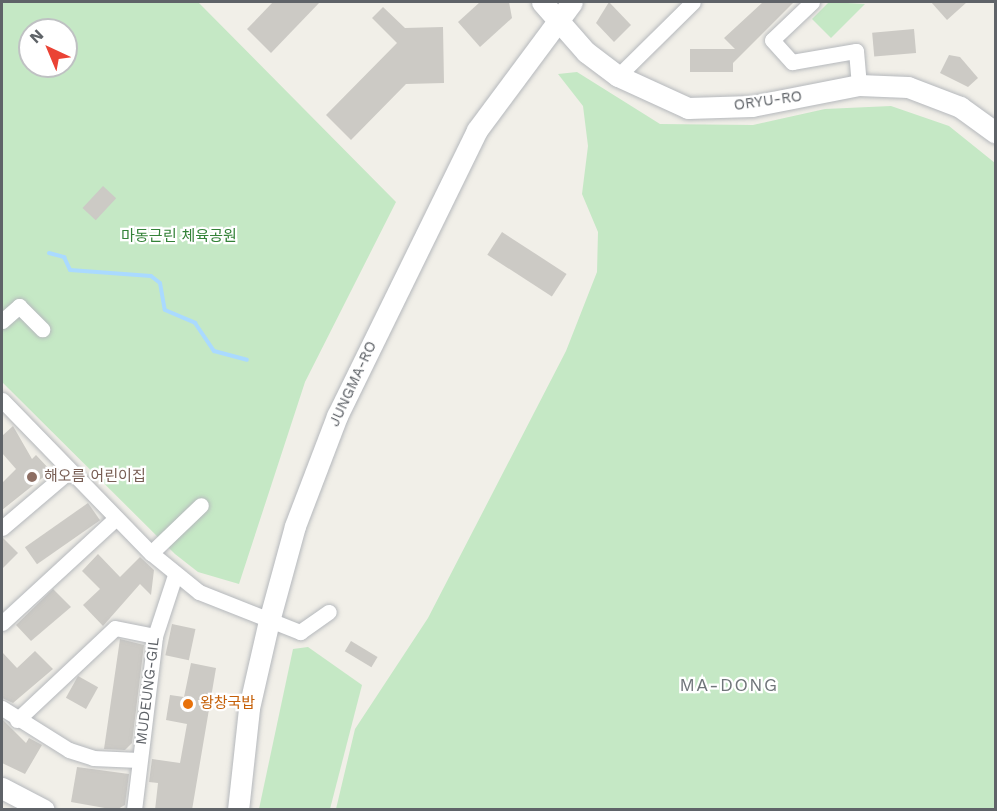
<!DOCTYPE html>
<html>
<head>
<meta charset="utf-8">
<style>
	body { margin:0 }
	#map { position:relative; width:997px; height:811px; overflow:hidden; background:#f1efe8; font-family:"Work Sans","Noto Sans KR",sans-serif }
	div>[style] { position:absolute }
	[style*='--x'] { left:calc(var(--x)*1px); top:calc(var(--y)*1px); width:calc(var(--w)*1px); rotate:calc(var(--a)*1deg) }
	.green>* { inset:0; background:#c5e8c5 }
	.stream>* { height:4px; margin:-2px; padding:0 2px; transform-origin:2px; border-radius:2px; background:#aadaff }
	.building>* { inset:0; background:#cccac5; transform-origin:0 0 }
	.roads { filter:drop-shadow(0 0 2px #b5b8bc) drop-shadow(0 0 2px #b5b8bc) }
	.street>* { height:15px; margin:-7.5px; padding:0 7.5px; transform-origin:7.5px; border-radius:7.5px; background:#fff }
	.secondary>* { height:21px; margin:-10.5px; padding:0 10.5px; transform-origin:10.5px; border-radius:10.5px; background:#fff }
	.dots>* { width:16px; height:16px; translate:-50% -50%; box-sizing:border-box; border:3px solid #fff; border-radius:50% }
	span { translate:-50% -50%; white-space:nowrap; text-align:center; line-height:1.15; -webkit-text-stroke:4.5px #fff; paint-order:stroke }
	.street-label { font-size:15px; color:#5f6368 }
	.park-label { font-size:15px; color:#348238 }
	.education-label { font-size:15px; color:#785e54 }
	.left { translate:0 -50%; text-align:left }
	.food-label { font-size:15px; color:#c56008 }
	.quarter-label { font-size:18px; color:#70757a; letter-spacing:1.5px }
	.frame { position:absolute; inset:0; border:3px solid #5f6368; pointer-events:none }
	.north { position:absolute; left:18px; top:18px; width:60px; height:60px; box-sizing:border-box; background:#fff; border:2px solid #bfc1c3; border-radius:50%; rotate:316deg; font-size:16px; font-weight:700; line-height:24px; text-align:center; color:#5f6368 }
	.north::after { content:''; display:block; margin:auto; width:21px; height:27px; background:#ea4335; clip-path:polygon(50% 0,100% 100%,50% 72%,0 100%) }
</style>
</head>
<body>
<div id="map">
	<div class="green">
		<div style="clip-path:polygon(evenodd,2px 2px,198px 2px,396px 202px,305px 382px,239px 584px,198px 572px,175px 554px,2px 382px,2px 2px,30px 30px,66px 30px,66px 66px,30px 66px,30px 30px)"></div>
		<div style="clip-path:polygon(829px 2px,865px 4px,831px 38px,812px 19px)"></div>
		<div style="clip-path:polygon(577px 72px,660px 124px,753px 125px,825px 109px,891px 106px,949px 126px,995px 163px,995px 809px,336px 809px,355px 729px,428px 618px,566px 351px,597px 272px,598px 232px,582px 194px,588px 146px,583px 106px,558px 74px)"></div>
		<div style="clip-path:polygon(308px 647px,362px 685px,330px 809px,259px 809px,293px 649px)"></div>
	</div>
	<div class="stream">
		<div style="--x:49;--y:253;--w:16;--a:15"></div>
		<div style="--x:64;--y:257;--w:14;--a:65"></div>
		<div style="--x:70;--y:270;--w:81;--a:4.2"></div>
		<div style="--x:151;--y:276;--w:11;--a:38"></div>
		<div style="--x:160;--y:283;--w:27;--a:80"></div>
		<div style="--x:165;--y:310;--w:33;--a:23"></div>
		<div style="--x:195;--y:323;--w:34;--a:56"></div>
		<div style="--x:214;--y:351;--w:34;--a:15"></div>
	</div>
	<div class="building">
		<div style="clip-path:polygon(273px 2px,320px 2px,271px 53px,247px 29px)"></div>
		<div style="clip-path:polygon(480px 2px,509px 2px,512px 18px,480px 47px,458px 22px)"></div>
		<div style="clip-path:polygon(609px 2px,631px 25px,614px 42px,596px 23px)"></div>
		<div style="clip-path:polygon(763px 2px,794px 2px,733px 63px,733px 72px,690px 72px,690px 49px,735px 49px,724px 38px)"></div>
		<div style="clip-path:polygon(931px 2px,967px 2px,947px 20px)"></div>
		<div style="clip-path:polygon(383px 7px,405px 28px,443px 27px,444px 83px,406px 84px,351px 140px,326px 115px,397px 43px,372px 18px)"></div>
		<div style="left:914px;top:29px;width:24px;height:42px;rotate:85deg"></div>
		<div style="clip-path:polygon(949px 55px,960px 57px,978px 78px,968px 87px,940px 73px)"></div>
		<div style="left:103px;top:186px;width:18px;height:30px;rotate:43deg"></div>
		<div style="left:502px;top:232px;width:77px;height:27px;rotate:33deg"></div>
		<div style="clip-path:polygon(13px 426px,32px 459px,36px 455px,51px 471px,2px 510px,2px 483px,16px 469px,2px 453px,2px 436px)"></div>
		<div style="left:88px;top:503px;width:21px;height:77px;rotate:55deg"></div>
		<div style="clip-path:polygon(2px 537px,18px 553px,2px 569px)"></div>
		<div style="clip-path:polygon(98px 554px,120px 577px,140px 557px,154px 570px,151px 595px,140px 584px,103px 626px,83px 605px,100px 589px,82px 571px)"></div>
		<div style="clip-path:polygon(53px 589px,71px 607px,31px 641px,16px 625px)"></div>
		<div style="left:172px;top:624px;width:24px;height:32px;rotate:12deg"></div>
		<div style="clip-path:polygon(120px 639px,144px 645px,132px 743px,125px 750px,104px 749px)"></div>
		<div style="left:351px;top:641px;width:31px;height:12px;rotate:31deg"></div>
		<div style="clip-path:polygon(35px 651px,53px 669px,13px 703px,2px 698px,2px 652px,17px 668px)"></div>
		<div style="clip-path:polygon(191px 663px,216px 668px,192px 810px,155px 810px,158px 783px,149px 782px,152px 759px,180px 763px,187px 724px,166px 720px,170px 695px,184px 697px)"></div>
		<div style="left:78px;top:676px;width:23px;height:25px;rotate:29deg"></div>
		<div style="clip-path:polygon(2px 719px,26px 743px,29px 738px,42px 745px,25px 774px,2px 763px)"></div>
		<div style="clip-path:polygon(77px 767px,129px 774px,125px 805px,116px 810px,71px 802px)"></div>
	</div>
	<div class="roads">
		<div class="street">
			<div style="--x:812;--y:2;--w:55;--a:136.5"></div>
			<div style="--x:772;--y:40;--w:30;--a:48"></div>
			<div style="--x:792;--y:62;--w:65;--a:-9.8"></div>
			<div style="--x:856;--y:51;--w:34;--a:85"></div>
			<div style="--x:618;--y:76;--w:105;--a:-44.6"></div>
			<div style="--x:2;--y:321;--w:23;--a:-41"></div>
			<div style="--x:19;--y:306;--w:33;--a:45"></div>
			<div style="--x:2;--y:400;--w:214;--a:45.8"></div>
			<div style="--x:151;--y:553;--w:62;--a:39.1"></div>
			<div style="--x:199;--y:592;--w:109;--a:21.6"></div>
			<div style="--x:300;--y:632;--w:35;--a:-35"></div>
			<div style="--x:2;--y:528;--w:88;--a:-40.4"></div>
			<div style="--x:151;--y:553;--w:69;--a:-43.8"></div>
			<div style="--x:2;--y:623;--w:155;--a:-42.6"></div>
			<div style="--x:2;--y:708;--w:79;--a:32.1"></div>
			<div style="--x:69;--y:750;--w:25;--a:18"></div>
			<div style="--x:93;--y:758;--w:46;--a:2.5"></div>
			<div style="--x:17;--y:720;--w:134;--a:-43.2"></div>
			<div style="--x:115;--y:628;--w:41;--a:11.3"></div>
			<div style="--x:134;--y:810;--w:175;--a:-83.1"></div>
			<div style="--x:155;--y:636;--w:64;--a:-71.8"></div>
		</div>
		<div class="secondary">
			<div style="--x:542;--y:2;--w:67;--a:48.7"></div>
			<div style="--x:586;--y:52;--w:40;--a:37"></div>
			<div style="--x:618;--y:76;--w:77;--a:24.6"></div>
			<div style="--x:688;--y:108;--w:64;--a:-1.8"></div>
			<div style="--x:752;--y:106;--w:109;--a:-11.1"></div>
			<div style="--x:859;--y:85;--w:49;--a:2.3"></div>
			<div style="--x:908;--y:87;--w:56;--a:21"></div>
			<div style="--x:960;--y:107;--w:44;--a:35.8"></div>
			<div style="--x:2;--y:788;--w:47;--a:27.6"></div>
			<div style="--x:238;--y:810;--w:103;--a:-83.8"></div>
			<div style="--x:249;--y:708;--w:89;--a:-77.1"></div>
			<div style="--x:269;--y:621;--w:98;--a:-74.7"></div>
			<div style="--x:295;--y:526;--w:118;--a:-69.1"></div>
			<div style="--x:337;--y:416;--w:318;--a:-63.9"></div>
			<div style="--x:477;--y:130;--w:159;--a:-53.4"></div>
		</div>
	</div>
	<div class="dots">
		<div style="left:32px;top:477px;background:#8d6e63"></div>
		<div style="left:188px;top:704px;background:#e8710a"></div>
	</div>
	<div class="street-label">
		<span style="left:768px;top:101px;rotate:-8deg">ORYU-RO</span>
		<span style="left:353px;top:384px;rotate:-65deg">JUNGMA-RO</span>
		<span style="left:148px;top:691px;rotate:-83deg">MUDEUNG-GIL</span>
	</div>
	<div class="park-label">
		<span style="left:179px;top:237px">마동근린 체육공원</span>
	</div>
	<div class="education-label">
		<span class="left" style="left:44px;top:477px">해오름 어린이집</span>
	</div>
	<div class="food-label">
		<span class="left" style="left:200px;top:704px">왕창국밥</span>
	</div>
	<div class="quarter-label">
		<span style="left:729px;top:685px">MA-DONG</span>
	</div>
	<div class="frame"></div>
	<div class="north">N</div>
</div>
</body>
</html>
